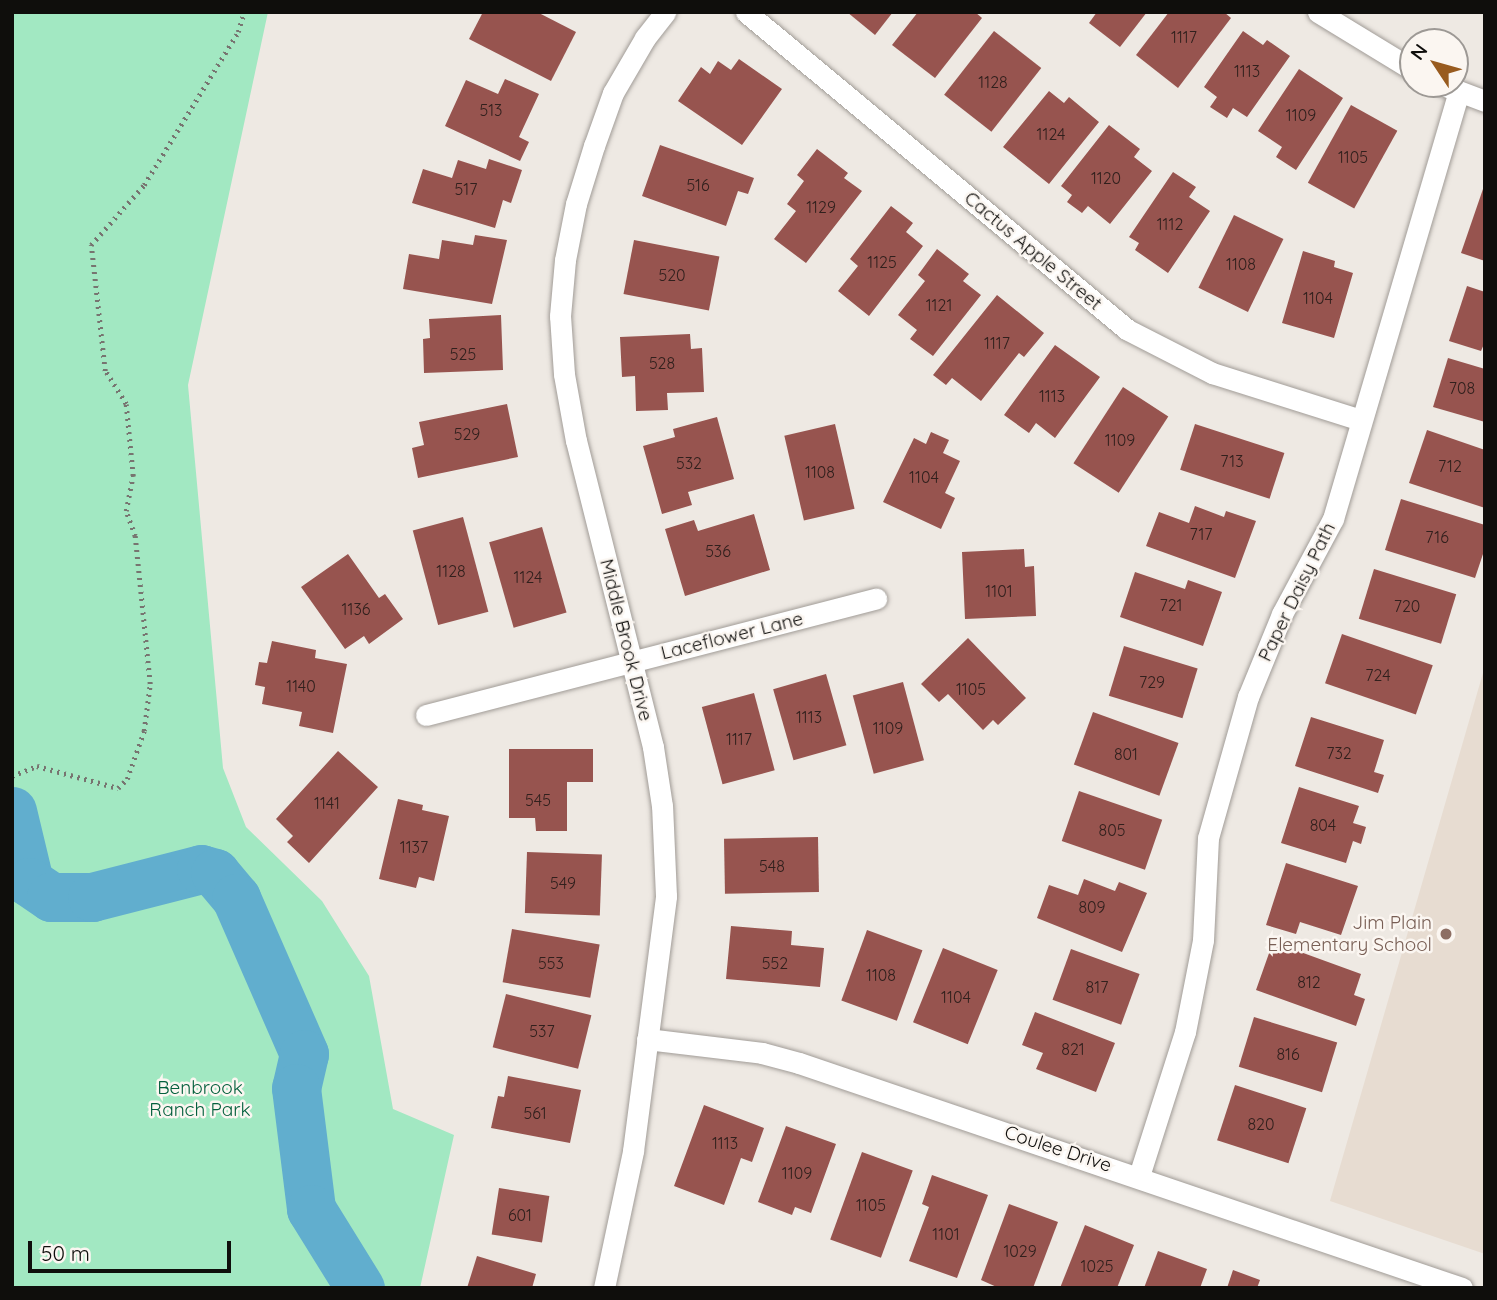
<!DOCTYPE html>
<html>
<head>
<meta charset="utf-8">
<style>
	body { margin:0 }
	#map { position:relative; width:1497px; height:1300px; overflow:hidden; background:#eee9e3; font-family:Quicksand,sans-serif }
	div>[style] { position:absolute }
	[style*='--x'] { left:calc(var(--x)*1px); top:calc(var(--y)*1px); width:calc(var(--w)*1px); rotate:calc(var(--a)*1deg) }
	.built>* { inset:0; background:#e7dcd1 }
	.green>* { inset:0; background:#a2e8c2 }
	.river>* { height:49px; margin:-24.5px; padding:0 24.5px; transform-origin:24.5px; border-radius:24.5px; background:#61aece }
	.building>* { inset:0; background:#97544f; transform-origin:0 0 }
	.path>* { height:4.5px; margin-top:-2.25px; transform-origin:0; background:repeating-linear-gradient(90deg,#777470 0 2px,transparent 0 7px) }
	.roads { filter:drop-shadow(0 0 2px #a19c97) drop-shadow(0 0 2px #a19c97) }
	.minor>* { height:21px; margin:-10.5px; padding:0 10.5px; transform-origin:10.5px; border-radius:10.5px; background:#fff }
	.dots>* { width:19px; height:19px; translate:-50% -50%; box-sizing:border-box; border:4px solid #fbf6f1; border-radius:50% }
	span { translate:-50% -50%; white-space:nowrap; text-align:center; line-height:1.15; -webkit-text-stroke:5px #fbf6f1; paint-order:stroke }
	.number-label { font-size:16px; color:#31201d }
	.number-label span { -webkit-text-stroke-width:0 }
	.street-label { font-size:19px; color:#0f0e0c }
	.education-label { font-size:19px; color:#785e54 }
	.right { translate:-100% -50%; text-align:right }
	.park-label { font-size:19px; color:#04603d }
	.frame { position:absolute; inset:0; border:14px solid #0f0e0c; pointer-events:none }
	.north { position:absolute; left:1399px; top:28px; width:70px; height:70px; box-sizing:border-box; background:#fbf6f1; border:2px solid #9d9995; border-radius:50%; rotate:306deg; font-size:19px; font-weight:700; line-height:28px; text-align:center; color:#0f0e0c }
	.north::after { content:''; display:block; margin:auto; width:24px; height:32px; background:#985b1f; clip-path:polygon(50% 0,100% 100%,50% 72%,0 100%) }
	.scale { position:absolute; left:28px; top:1241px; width:203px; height:32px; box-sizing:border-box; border:4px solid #0f0e0c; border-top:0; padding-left:9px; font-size:21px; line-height:24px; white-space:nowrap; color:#0f0e0c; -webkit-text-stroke:5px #fbf6f1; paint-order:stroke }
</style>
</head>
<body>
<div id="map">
	<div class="built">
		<div style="clip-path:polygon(1485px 666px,1485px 1254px,1330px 1201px)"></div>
	</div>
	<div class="green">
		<div style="clip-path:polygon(12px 12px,268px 12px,188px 385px,223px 768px,246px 827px,322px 901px,369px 976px,393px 1109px,454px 1135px,420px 1288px,12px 1288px)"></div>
	</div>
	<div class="river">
		<div style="--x:12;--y:811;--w:73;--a:76.5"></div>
		<div style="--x:29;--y:882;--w:27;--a:34"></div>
		<div style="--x:51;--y:897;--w:41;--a:0"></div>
		<div style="--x:92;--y:897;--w:113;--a:-14.4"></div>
		<div style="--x:201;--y:869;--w:15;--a:16"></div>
		<div style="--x:215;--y:873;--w:33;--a:50"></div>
		<div style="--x:236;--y:898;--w:170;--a:66.4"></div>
		<div style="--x:304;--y:1054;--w:35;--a:103"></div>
		<div style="--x:296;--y:1088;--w:122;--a:82.9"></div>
		<div style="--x:311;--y:1209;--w:93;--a:58.2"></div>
	</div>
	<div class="building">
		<div style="clip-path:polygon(483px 12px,537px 12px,576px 32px,551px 81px,469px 39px)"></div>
		<div style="clip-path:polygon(847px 12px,893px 12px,875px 35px)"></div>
		<div style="clip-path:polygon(918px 12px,975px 12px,982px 18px,935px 78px,892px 45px)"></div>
		<div style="clip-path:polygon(1097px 12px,1147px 12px,1120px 47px,1089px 23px)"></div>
		<div style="clip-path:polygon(1169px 12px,1224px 12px,1231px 18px,1178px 88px,1136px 55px)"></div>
		<div style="left:994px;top:31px;width:60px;height:81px;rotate:38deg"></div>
		<div style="clip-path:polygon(1243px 31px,1263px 45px,1267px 40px,1290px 56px,1247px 117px,1233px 108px,1227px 118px,1210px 107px,1217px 97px,1204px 87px)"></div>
		<div style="clip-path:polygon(739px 59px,782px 89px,742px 145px,678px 101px,701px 67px,710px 74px,718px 61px,731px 70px)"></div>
		<div style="clip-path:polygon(1299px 69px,1343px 98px,1296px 170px,1276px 157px,1282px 147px,1258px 131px)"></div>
		<div style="clip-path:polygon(505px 79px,539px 94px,519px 137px,529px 142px,520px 161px,445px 126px,466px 80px,498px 94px)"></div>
		<div style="clip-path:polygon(1049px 91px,1064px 103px,1069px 97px,1099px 122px,1049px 184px,1003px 147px)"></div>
		<div style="left:1351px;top:105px;width:53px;height:89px;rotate:29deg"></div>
		<div style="clip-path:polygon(1109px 125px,1140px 149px,1134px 157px,1152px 171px,1110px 224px,1088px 206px,1082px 213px,1067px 202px,1072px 195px,1061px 186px)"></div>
		<div style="clip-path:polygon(660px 145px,754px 178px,748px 194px,738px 191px,726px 226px,642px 196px)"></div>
		<div style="clip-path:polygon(817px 149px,848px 173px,844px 178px,862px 191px,806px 263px,774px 239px,796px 211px,787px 204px,804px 181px,797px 175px)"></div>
		<div style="clip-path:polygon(489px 159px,522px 170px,511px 203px,503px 200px,495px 228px,412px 203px,423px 169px,452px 178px,458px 160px,486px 169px)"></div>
		<div style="clip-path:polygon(1173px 172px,1196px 187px,1189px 197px,1210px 211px,1168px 273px,1135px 250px,1139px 243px,1129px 237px)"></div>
		<div style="clip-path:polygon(1484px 186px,1485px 186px,1485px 261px,1461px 253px)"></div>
		<div style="clip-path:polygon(891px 206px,913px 223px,906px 232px,923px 246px,869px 316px,838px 291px,858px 266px,850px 259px)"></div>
		<div style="left:1234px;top:215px;width:55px;height:81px;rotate:26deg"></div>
		<div style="clip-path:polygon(475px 235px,507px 240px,492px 304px,403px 289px,409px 254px,439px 259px,442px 240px,473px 245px)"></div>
		<div style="left:634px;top:240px;width:87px;height:55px;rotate:11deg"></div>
		<div style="clip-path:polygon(937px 249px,969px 274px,963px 281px,981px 295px,933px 356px,910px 339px,917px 330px,898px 315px,925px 281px,918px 275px)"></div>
		<div style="clip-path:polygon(1303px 251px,1335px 261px,1334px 267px,1353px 273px,1334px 338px,1282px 323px)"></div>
		<div style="clip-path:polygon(1467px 286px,1485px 292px,1485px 342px,1481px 351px,1449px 341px)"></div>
		<div style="clip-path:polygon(997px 295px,1044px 333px,1024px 357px,1019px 353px,981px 401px,952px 378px,946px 385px,933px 375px)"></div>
		<div style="clip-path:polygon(501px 315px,503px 370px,424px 373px,423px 339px,430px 338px,429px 319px)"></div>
		<div style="clip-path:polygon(690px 334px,691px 349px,702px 348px,704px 392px,667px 393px,668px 410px,636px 411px,635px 376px,622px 377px,620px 337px)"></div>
		<div style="clip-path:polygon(1055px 345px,1100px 377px,1055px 438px,1036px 423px,1029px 433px,1004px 415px)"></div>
		<div style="clip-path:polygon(1448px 358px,1485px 369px,1485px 422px,1433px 407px)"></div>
		<div style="left:1123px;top:387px;width:54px;height:91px;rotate:33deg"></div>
		<div style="clip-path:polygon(507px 404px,518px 457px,418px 478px,412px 448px,424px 445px,419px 422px)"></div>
		<div style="clip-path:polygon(717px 417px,734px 479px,688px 492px,692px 505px,662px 514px,643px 446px,675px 437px,673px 429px)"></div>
		<div style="left:835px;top:424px;width:87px;height:52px;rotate:77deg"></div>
		<div style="left:1195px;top:424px;width:94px;height:48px;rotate:18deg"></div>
		<div style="clip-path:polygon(1427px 430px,1485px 450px,1485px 508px,1409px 483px)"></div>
		<div style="clip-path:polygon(931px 432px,949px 440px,943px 453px,960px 461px,945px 493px,955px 498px,941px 529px,883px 502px,914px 438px,926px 444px)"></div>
		<div style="clip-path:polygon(1401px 499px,1485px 525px,1485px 548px,1475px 578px,1385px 550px)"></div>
		<div style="clip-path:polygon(1195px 506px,1224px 517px,1226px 511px,1256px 521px,1235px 578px,1146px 546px,1159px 512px,1189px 523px)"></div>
		<div style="clip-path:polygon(754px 514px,770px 570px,685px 596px,665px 529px,694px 520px,698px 531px)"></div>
		<div style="left:463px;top:517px;width:98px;height:52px;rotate:75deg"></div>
		<div style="left:542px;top:527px;width:89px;height:55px;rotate:74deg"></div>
		<div style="clip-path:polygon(1024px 549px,1025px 567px,1034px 566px,1036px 616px,965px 619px,962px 552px)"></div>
		<div style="clip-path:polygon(348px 554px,379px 598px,385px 594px,403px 619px,369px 644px,364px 636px,345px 649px,301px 587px)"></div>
		<div style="left:1374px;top:569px;width:86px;height:52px;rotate:17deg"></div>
		<div style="clip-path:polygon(1135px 572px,1185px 589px,1188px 580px,1222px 592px,1203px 646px,1120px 617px)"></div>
		<div style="left:1342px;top:634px;width:96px;height:52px;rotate:19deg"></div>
		<div style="clip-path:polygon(968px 638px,1026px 698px,998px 725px,993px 720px,983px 730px,948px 694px,939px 702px,921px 684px)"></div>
		<div style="clip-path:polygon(272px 641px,316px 650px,315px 658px,347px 664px,333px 733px,299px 726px,302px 712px,262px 704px,265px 687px,255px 685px,259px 662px,267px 663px)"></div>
		<div style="left:1124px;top:646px;width:77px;height:52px;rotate:17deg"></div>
		<div style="left:826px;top:674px;width:74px;height:55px;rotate:74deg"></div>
		<div style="left:903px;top:682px;width:81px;height:52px;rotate:75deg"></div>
		<div style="left:754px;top:693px;width:80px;height:54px;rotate:75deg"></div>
		<div style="left:1093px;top:712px;width:91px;height:56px;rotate:20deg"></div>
		<div style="clip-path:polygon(1311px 717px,1384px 740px,1374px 772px,1384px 775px,1378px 793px,1295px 766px)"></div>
		<div style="clip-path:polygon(509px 749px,593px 749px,593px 782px,567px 782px,567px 831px,536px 831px,535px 818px,509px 818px)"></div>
		<div style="clip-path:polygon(338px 751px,378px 787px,309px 863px,287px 842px,293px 836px,276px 819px)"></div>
		<div style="clip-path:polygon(1299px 787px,1359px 806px,1353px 823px,1366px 827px,1361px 844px,1353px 841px,1346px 863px,1281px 843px)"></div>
		<div style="left:1079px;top:791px;width:88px;height:53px;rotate:19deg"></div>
		<div style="clip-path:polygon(398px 799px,423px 805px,422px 810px,449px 816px,434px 881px,419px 877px,416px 888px,379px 879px)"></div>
		<div style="left:818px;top:837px;width:55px;height:94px;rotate:89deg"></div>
		<div style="left:527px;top:852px;width:75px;height:61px;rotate:2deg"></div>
		<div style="clip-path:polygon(1286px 863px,1358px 886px,1341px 935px,1300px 922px,1296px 934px,1266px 925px)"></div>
		<div style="clip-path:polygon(1084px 879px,1115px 891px,1119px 882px,1147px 893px,1122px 952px,1037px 918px,1049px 885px,1078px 895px)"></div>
		<div style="clip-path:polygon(731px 926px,792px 931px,791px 945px,824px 948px,820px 987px,726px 979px)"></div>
		<div style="left:512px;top:929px;width:89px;height:54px;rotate:10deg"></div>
		<div style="left:867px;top:930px;width:59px;height:75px;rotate:20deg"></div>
		<div style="clip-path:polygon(1273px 942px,1361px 974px,1354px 995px,1365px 999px,1356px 1026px,1256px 990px)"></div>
		<div style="left:943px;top:948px;width:59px;height:80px;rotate:22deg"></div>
		<div style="left:1071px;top:949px;width:73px;height:54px;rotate:20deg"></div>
		<div style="left:506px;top:994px;width:88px;height:55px;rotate:14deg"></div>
		<div style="clip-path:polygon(1035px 1012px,1115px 1043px,1096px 1092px,1036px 1069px,1043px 1053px,1022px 1045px)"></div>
		<div style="left:1254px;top:1017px;width:87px;height:52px;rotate:17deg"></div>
		<div style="clip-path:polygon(508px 1076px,581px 1090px,570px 1143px,491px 1128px,498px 1096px,504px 1097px)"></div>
		<div style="left:1235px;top:1085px;width:75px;height:58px;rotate:18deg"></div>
		<div style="clip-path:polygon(704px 1105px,764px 1128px,752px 1162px,741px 1158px,724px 1205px,674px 1186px)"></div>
		<div style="clip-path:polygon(786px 1126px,836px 1144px,811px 1213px,795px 1207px,792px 1215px,758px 1202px)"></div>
		<div style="left:862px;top:1152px;width:54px;height:93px;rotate:20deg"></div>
		<div style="clip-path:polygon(932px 1175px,988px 1195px,957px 1278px,909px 1261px,929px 1207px,922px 1204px)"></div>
		<div style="left:499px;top:1188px;width:51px;height:47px;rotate:9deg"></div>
		<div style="clip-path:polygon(1009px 1204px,1058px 1222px,1033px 1288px,999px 1288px,981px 1280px)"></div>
		<div style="clip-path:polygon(1085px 1225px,1134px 1245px,1117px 1288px,1060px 1288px)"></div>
		<div style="clip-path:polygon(1158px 1251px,1207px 1269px,1200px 1288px,1144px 1288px)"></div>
		<div style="clip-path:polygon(477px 1256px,536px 1274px,532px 1288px,467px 1288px)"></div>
		<div style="clip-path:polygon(1233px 1270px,1260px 1280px,1257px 1288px,1227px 1288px)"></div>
	</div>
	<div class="path">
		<div style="--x:12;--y:776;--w:27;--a:-22"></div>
		<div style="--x:37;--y:766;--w:84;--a:15.2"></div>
		<div style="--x:118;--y:788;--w:13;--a:-45"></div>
		<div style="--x:127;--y:779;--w:51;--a:-70.5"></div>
		<div style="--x:144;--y:731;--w:47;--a:-82.7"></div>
		<div style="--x:150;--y:684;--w:149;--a:-95.8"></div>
		<div style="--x:135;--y:536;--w:27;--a:-110"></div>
		<div style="--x:126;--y:511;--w:36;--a:-79"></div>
		<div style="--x:133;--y:476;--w:72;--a:-95.6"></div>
		<div style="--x:126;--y:404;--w:39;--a:-122"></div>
		<div style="--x:105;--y:371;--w:127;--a:-96.3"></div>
		<div style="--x:91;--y:245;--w:80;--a:-48.5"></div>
		<div style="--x:144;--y:185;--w:180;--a:-58.4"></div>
		<div style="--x:238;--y:32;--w:21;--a:-73"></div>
	</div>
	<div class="roads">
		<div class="minor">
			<div style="--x:746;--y:12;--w:495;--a:39.8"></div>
			<div style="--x:1126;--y:329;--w:97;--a:27.1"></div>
			<div style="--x:1212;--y:373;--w:156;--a:17.5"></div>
			<div style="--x:1318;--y:12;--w:111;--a:31.4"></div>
			<div style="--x:1440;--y:84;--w:48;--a:20.7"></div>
			<div style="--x:426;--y:715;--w:465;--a:-14.5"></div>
			<div style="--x:647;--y:1039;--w:116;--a:6.9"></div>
			<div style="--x:762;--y:1053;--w:38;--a:15"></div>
			<div style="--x:799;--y:1063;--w:700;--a:18.75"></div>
			<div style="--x:1139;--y:1176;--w:151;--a:-72.3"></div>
			<div style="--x:1185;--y:1032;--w:94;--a:-78.9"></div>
			<div style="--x:1203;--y:940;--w:102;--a:-87.2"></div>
			<div style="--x:1208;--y:838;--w:147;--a:-74.2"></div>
			<div style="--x:1248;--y:697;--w:90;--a:-67.7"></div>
			<div style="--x:1282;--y:614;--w:108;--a:-61.8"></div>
			<div style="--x:1333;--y:519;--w:443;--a:-73.6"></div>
			<div style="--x:604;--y:1288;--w:140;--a:-78"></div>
			<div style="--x:633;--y:1151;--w:257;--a:-82.6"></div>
			<div style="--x:666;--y:896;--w:90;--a:-92.5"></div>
			<div style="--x:662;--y:806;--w:60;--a:-98.7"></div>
			<div style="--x:653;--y:747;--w:316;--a:-104.1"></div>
			<div style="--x:576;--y:441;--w:68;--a:-100.2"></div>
			<div style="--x:564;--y:374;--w:58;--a:-93.9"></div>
			<div style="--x:560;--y:316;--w:56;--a:-84.9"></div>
			<div style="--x:565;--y:260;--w:57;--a:-78.9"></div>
			<div style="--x:576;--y:204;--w:61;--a:-72.8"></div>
			<div style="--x:594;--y:146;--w:56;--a:-70.3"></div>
			<div style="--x:613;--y:93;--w:64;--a:-59.8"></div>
			<div style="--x:645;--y:38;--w:33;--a:-52"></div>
		</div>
	</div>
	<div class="dots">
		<div style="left:1446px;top:934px;background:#8d6e63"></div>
	</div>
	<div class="number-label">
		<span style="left:1184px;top:37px">1117</span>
		<span style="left:1247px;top:71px">1113</span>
		<span style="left:993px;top:82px">1128</span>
		<span style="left:491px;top:110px">513</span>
		<span style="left:1301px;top:115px">1109</span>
		<span style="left:1051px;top:134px">1124</span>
		<span style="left:1353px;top:157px">1105</span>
		<span style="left:1106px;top:178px">1120</span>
		<span style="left:698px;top:185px">516</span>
		<span style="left:466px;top:189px">517</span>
		<span style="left:821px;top:207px">1129</span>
		<span style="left:1170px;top:224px">1112</span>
		<span style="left:882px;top:262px">1125</span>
		<span style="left:1241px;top:264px">1108</span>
		<span style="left:672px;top:275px">520</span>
		<span style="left:1318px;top:298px">1104</span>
		<span style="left:939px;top:305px">1121</span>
		<span style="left:997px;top:343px">1117</span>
		<span style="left:463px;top:354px">525</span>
		<span style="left:662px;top:363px">528</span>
		<span style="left:1462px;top:388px">708</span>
		<span style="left:1052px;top:396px">1113</span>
		<span style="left:467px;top:434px">529</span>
		<span style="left:1120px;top:440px">1109</span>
		<span style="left:1232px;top:461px">713</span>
		<span style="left:689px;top:463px">532</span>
		<span style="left:1450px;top:466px">712</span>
		<span style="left:820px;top:472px">1108</span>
		<span style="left:924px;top:477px">1104</span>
		<span style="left:1201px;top:534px">717</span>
		<span style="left:1437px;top:537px">716</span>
		<span style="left:718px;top:551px">536</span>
		<span style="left:451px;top:571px">1128</span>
		<span style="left:528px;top:577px">1124</span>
		<span style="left:999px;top:591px">1101</span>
		<span style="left:1171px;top:605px">721</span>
		<span style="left:1407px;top:606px">720</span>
		<span style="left:356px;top:609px">1136</span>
		<span style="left:1378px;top:675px">724</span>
		<span style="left:1152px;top:682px">729</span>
		<span style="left:301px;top:686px">1140</span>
		<span style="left:971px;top:689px">1105</span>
		<span style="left:809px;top:717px">1113</span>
		<span style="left:888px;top:728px">1109</span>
		<span style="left:739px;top:739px">1117</span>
		<span style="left:1339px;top:753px">732</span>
		<span style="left:1126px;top:754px">801</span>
		<span style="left:538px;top:800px">545</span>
		<span style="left:327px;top:803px">1141</span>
		<span style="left:1323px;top:825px">804</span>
		<span style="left:1112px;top:830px">805</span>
		<span style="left:414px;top:847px">1137</span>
		<span style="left:772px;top:866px">548</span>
		<span style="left:563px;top:883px">549</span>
		<span style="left:1092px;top:907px">809</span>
		<span style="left:551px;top:963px">553</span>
		<span style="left:775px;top:963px">552</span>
		<span style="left:881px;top:975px">1108</span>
		<span style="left:1309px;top:982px">812</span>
		<span style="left:1097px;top:987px">817</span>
		<span style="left:956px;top:997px">1104</span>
		<span style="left:542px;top:1031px">537</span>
		<span style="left:1073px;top:1049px">821</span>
		<span style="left:1288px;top:1054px">816</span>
		<span style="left:535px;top:1113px">561</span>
		<span style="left:1261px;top:1124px">820</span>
		<span style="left:725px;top:1143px">1113</span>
		<span style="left:797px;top:1173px">1109</span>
		<span style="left:871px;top:1205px">1105</span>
		<span style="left:520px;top:1215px">601</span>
		<span style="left:946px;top:1234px">1101</span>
		<span style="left:1020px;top:1251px">1029</span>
		<span style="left:1097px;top:1266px">1025</span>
	</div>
	<div class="street-label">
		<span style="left:1033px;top:251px;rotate:40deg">Cactus Apple Street</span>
		<span style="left:1297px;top:592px;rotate:-64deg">Paper Daisy Path</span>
		<span style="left:732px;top:636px;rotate:-14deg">Laceflower Lane</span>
		<span style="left:626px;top:640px;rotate:76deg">Middle Brook Drive</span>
		<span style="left:1058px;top:1149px;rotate:18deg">Coulee Drive</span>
	</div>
	<div class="education-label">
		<span class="right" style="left:1432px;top:934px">Jim Plain<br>Elementary School</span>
	</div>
	<div class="park-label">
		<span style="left:200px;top:1099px">Benbrook<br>Ranch Park</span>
	</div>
	<div class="frame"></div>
	<div class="north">N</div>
	<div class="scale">50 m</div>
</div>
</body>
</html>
